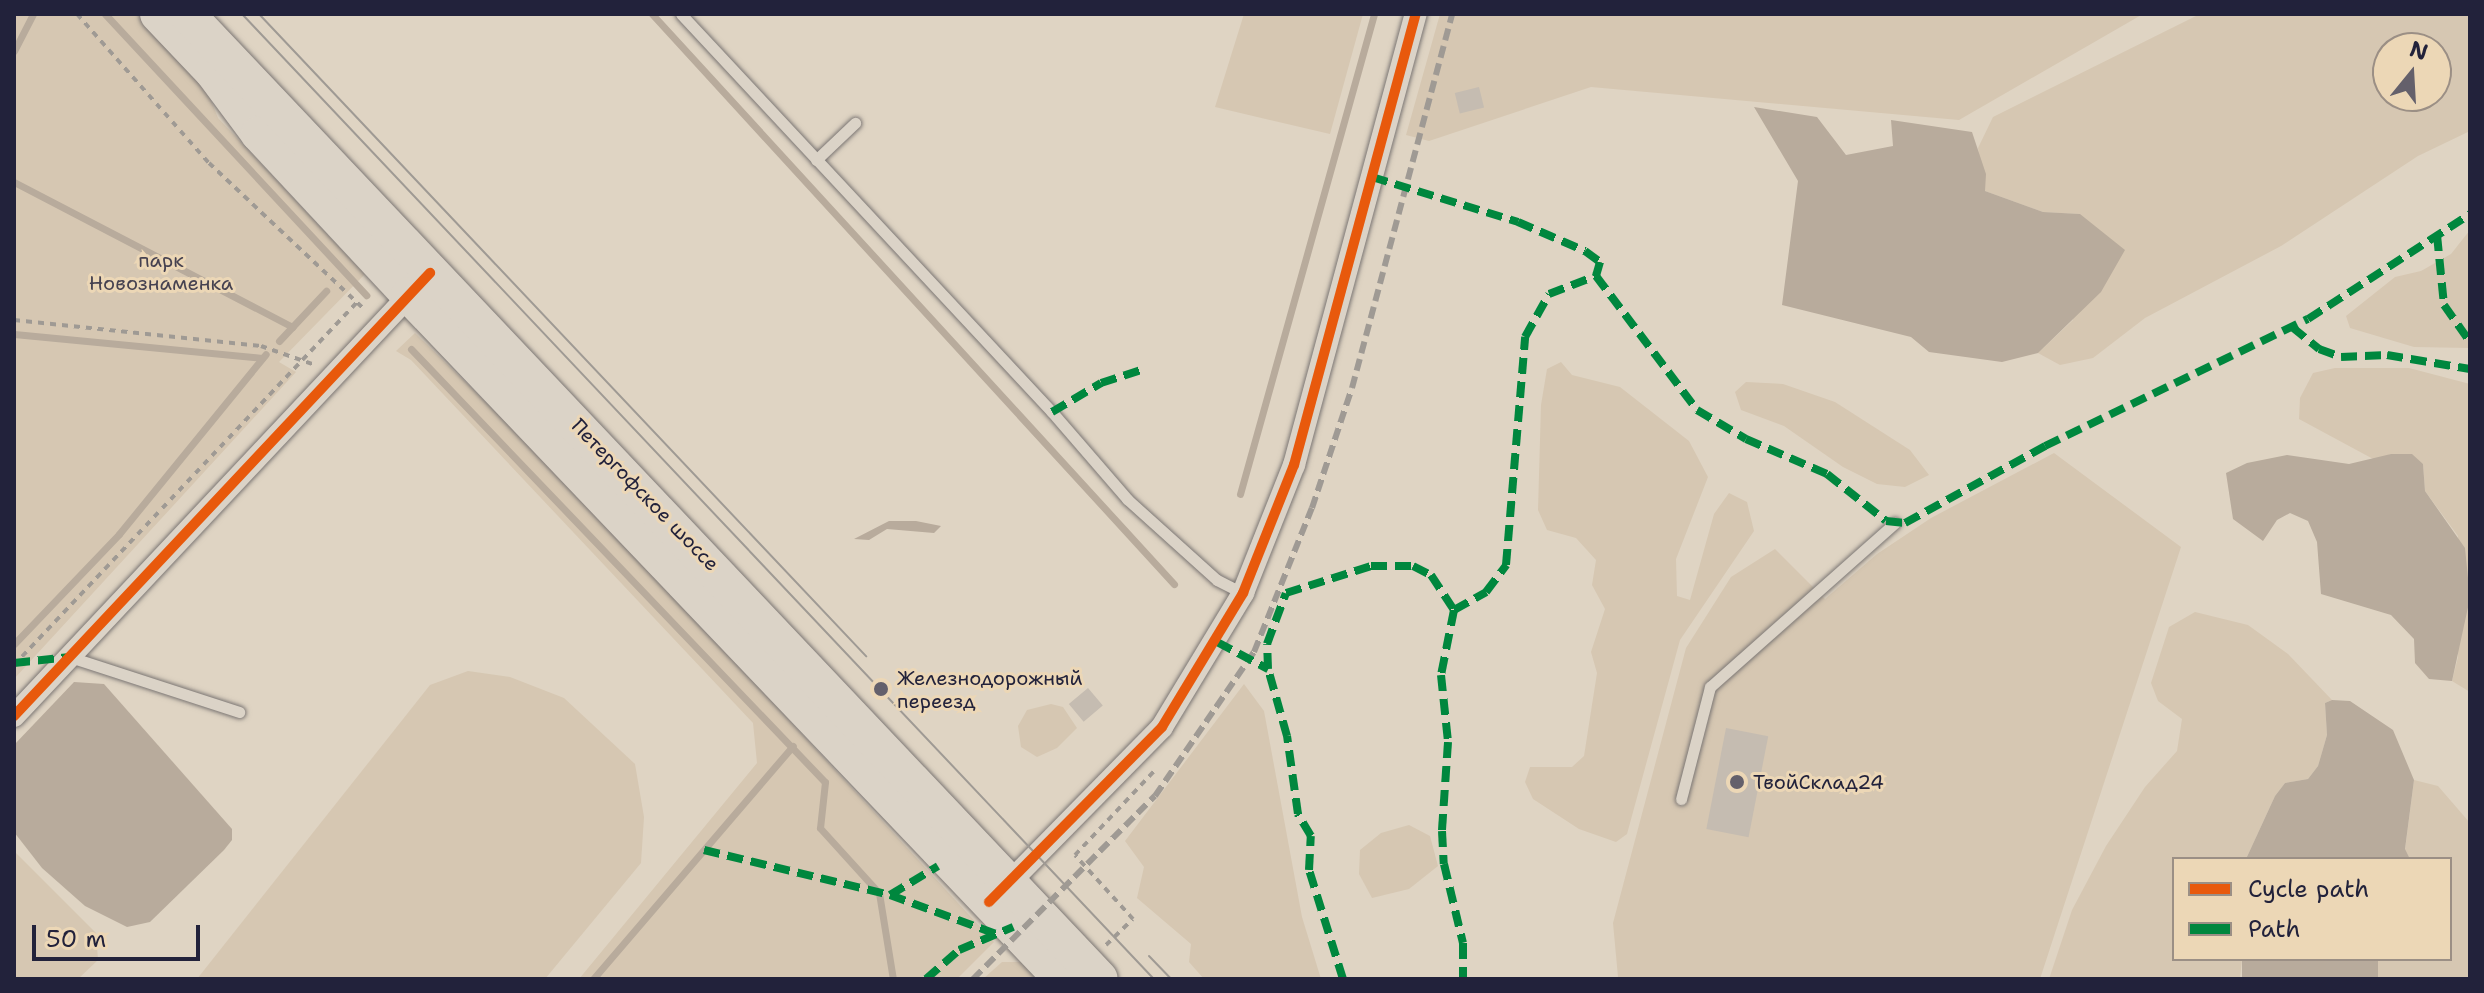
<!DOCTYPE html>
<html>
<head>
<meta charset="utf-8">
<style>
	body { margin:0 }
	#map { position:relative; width:2484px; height:993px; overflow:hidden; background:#dfd4c3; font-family:"Shantell Sans",sans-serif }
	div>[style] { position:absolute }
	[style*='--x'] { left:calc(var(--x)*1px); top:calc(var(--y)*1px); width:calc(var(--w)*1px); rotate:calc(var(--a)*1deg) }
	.built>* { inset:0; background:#d6c7b2 }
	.water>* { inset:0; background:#b8ab9c; transform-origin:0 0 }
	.stream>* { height:7px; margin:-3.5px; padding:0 3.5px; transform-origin:3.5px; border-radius:3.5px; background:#b8ab9c }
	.building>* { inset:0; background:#c5bcb1; transform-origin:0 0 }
	.path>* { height:4px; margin-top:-2px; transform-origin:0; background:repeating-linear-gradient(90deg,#9f9a94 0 6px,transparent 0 12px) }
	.roads { filter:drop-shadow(0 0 2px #7b7674) drop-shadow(0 0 2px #7b7674) }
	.lane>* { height:11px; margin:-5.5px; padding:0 5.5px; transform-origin:5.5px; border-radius:5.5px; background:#dbd3c7 }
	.street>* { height:22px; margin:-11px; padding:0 11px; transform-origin:11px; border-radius:11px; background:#dbd3c7 }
	.primary>* { height:36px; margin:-18px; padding:0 18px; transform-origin:18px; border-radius:18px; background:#dbd3c7 }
	.tram>* { height:2px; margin:-1px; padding:0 1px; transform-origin:1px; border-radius:1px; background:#9f9a94 }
	.rail>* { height:6px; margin-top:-3px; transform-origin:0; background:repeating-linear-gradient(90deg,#9f9a94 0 12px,transparent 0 18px) }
	.quiet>* { height:8px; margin-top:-4px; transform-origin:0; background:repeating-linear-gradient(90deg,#00873e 0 16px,transparent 0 24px) }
	.cycleway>* { height:10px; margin:-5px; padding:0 5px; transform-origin:5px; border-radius:5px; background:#e8590c }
	.dots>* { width:22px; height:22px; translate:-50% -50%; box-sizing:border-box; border:4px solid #ecd7b6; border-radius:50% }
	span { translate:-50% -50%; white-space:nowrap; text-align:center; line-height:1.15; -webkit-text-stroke:6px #ecd7b6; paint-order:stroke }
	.park-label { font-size:20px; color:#454150 }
	.street-label { font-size:20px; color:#22223b }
	.poi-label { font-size:20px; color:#22223b }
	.left { translate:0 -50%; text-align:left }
	.frame { position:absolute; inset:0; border:16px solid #22223b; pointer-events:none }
	.legend { position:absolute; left:2172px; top:857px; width:280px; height:104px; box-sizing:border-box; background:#ecd7b6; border:2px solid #9b8f85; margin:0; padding:10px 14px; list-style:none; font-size:24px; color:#22223b }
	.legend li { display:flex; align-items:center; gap:16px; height:40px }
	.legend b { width:40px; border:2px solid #9b8f85 }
	.north { position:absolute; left:2372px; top:32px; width:80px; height:80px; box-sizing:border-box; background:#ecd7b6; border:2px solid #9b8f85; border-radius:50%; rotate:18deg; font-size:22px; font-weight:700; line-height:32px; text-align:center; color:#22223b }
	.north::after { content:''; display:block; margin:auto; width:28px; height:36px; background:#64606b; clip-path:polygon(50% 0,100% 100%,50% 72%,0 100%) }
	.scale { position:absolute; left:32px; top:925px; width:168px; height:36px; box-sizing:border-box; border:4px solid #22223b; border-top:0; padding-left:10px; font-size:24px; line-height:28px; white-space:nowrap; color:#22223b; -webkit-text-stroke:6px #ecd7b6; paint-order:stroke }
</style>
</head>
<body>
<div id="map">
	<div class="built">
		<div style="clip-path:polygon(14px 14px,145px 14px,199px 70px,218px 118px,365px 274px,279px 362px,296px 372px,14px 679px)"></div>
		<div style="clip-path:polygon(1244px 14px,1363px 14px,1330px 134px,1215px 107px)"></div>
		<div style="clip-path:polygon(1440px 14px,2143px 14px,1959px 120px,1591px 87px,1429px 141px,1406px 135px)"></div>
		<div style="clip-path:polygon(evenodd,2200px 14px,2470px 14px,2470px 131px,2418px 156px,2281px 246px,2145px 318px,2093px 358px,2060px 365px,2038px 353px,2073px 320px,2080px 214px,2043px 212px,1985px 191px,1978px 148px,1993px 117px,2200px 14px,2388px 48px,2436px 48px,2436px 96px,2388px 96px,2388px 48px)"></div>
		<div style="clip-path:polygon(2470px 230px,2470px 348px,2414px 347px,2350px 328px,2346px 316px,2395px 277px,2421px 271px,2451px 254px)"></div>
		<div style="clip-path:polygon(415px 333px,582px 496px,994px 942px,957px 979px,579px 979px,757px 763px,753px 723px,411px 360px,396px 351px)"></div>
		<div style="clip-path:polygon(1561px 362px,1572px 375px,1620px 387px,1689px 441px,1708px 477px,1676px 559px,1677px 596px,1690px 600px,1714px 514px,1729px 493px,1747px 502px,1754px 531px,1680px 640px,1627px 834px,1616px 842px,1579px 829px,1533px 799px,1525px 782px,1530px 767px,1572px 767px,1584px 756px,1597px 673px,1591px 652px,1605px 609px,1592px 585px,1596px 560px,1576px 538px,1547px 530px,1538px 510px,1541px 405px,1547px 369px)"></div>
		<div style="clip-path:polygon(2335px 368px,2409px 368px,2470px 384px,2470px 692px,2452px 681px,2458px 657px,2458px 536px,2425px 491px,2423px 464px,2391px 454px,2375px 460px,2299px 419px,2300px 398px,2313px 373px)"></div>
		<div style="clip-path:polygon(1746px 382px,1783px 384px,1835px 402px,1910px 450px,1929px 475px,1905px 487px,1877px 484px,1843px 467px,1784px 426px,1741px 410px,1735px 392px)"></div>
		<div style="clip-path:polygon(2054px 453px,2181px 547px,2040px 979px,1618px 977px,1613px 923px,1686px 648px,1731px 577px,1775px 549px,1825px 599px,1877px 554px,1931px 518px)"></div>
		<div style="clip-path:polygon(2195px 612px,2248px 625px,2288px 654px,2332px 700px,2325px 703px,2327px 735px,2318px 766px,2308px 779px,2285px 783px,2275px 796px,2246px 859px,2174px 859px,2174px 959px,2242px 959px,2240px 979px,2049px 979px,2072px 910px,2106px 846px,2145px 787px,2177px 751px,2182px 719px,2158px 701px,2151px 683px,2169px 627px)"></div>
		<div style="clip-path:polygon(468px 671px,510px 677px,564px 698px,635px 764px,644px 817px,641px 863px,545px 979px,197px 979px,430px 685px)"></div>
		<div style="clip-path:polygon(1244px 684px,1264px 711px,1302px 917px,1321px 979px,1204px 979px,1189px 962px,1191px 944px,1137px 898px,1144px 867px,1125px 841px)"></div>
		<div style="clip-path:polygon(1051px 704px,1063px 707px,1077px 728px,1057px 748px,1037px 757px,1021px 747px,1018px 726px,1027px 710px)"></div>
		<div style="clip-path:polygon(2414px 780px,2438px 786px,2470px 823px,2470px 979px,2374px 979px,2378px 959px,2450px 959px,2450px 859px,2410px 859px,2405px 850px)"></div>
		<div style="clip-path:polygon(1409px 825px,1430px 836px,1438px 866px,1409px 889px,1372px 898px,1359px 874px,1360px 850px,1381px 833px)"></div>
		<div style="clip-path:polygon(14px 851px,96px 933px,98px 960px,78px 979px,14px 979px)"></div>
		<div style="clip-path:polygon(1002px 962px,1021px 962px,1036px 979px,983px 979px)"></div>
	</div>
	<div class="water">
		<div style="clip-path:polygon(1754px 107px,1817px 117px,1846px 155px,1893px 146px,1891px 120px,1972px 132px,1986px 174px,1985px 191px,2043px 212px,2080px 214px,2125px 250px,2101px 292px,2038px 353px,2002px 362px,1929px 352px,1911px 337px,1782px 305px,1798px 181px)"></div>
		<div style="clip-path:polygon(2391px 454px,2412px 454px,2423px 464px,2425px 491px,2465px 548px,2470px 598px,2452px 681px,2429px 679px,2415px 663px,2414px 639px,2391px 615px,2321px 594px,2317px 542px,2308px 521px,2290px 513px,2277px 520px,2263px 541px,2233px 519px,2226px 473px,2247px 463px,2287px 455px,2349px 464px)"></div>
		<div style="clip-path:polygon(889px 521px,916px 521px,941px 526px,934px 533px,887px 529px,869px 540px,854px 539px)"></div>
		<div style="clip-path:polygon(74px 682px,104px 684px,232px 829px,232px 840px,224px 850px,150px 922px,127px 927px,85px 906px,42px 868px,14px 832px,14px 745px)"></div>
		<div style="clip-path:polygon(2332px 700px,2350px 701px,2393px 730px,2414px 780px,2405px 849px,2410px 859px,2246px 859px,2275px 796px,2285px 783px,2308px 779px,2318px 766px,2327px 735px,2325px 703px)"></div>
		<div style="left:2242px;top:959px;width:136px;height:20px"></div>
	</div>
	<div class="stream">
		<div style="--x:105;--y:14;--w:384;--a:47.1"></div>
		<div style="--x:652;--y:14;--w:773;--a:47.52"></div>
		<div style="--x:14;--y:51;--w:42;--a:-62.8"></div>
		<div style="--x:14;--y:182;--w:314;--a:27.5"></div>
		<div style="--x:14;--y:334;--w:249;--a:5.5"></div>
		<div style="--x:279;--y:341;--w:69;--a:-46.8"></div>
		<div style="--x:411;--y:349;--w:599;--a:46.29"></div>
		<div style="--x:825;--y:782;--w:46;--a:96.2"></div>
		<div style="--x:820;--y:828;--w:88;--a:47.8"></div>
		<div style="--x:879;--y:893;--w:87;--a:80.8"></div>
		<div style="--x:1240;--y:494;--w:498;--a:-74.4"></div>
		<div style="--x:14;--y:644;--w:152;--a:-46.3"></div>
		<div style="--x:119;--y:534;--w:232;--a:-50.8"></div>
		<div style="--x:593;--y:979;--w:307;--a:-49.4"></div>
	</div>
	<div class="building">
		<div style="left:1479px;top:87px;width:21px;height:25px;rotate:76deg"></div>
		<div style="left:1088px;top:688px;width:23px;height:25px;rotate:50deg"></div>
		<div style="left:1726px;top:728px;width:43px;height:103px;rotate:11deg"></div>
	</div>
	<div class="path">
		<div style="--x:77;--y:14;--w:199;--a:48.5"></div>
		<div style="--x:209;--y:163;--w:214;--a:43.3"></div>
		<div style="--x:14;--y:320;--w:248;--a:6"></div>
		<div style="--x:261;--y:346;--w:57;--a:19.4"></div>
		<div style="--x:14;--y:665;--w:499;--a:-46.6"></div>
		<div style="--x:1106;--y:945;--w:37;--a:-44"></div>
		<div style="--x:1133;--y:919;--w:86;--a:-132.2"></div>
		<div style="--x:1075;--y:855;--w:117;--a:-46.7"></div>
	</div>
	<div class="roads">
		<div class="lane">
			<div style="--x:681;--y:14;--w:544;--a:47.01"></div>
			<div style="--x:1052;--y:412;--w:115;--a:49.2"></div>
			<div style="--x:1127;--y:499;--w:121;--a:42"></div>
			<div style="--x:1217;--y:580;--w:29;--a:27"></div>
			<div style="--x:816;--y:160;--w:54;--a:-43.5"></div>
			<div style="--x:70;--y:657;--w:178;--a:18"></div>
			<div style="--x:1681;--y:799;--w:116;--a:-75.5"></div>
			<div style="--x:1710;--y:687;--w:247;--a:-41.6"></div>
		</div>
		<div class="street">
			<div style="--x:14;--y:716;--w:587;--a:-46.79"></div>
			<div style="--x:1002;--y:890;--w:228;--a:-45.5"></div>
			<div style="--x:1162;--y:727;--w:157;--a:-58.8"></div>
			<div style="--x:1243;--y:593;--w:138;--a:-68.3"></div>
			<div style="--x:1294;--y:465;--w:467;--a:-74.9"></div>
		</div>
		<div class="primary">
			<div style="--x:158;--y:14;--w:80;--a:46.5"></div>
			<div style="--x:213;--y:72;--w:77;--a:53.4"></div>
			<div style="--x:259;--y:134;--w:220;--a:47"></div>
			<div style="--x:409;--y:295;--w:946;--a:46.33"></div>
			<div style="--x:187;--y:14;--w:1328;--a:46.59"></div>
		</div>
	</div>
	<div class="tram">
		<div style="--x:242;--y:14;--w:1328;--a:46.62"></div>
		<div style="--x:259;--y:14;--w:884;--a:46.61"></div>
		<div style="--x:1149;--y:956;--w:32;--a:46"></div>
	</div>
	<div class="rail">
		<div style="--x:973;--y:979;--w:258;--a:-45.2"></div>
		<div style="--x:1155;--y:796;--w:175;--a:-55.5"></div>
		<div style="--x:1254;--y:652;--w:155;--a:-68.1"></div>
		<div style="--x:1312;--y:508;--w:126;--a:-71.6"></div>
		<div style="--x:1352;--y:388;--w:387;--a:-75"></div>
	</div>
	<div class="quiet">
		<div style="--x:1372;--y:177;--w:153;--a:17.1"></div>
		<div style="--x:1518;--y:222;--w:73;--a:23.4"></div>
		<div style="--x:1585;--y:251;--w:19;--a:36"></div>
		<div style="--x:1600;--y:262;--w:15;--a:106"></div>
		<div style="--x:1596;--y:276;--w:168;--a:53"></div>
		<div style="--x:1697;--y:410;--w:57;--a:30.6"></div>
		<div style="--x:1746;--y:439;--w:88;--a:23.4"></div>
		<div style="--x:1827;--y:474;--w:75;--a:38.5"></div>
		<div style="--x:1886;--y:521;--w:19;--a:6"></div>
		<div style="--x:1905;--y:523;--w:160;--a:-28.8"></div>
		<div style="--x:2045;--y:446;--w:292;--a:-25.8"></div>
		<div style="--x:2308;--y:319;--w:193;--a:-32.9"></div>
		<div style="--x:2437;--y:235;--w:70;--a:84.3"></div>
		<div style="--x:2444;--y:305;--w:45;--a:54.9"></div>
		<div style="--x:2292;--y:327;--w:35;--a:39"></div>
		<div style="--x:2319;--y:349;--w:23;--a:20"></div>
		<div style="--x:2341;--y:357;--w:46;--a:-2.5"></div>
		<div style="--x:2387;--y:355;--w:84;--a:9.6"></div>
		<div style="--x:1052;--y:412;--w:57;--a:-30.6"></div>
		<div style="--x:1101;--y:383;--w:45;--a:-18"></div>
		<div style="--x:1454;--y:610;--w:37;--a:-29"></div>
		<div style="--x:1486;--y:592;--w:34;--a:-53"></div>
		<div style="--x:1506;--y:565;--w:229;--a:-85.2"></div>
		<div style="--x:1525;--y:337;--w:49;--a:-60.8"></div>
		<div style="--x:1549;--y:294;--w:50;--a:-21"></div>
		<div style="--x:1217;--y:642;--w:58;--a:27.9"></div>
		<div style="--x:14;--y:663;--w:56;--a:-6.1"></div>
		<div style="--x:704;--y:850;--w:191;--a:13.6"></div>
		<div style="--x:890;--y:895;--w:56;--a:-31.1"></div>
		<div style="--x:890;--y:895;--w:116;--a:20.2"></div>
		<div style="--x:926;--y:979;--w:44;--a:-41.3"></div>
		<div style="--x:959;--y:950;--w:59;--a:-23.1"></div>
		<div style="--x:1343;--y:979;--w:114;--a:-107.3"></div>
		<div style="--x:1309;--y:870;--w:34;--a:-87"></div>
		<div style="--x:1311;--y:836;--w:26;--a:-121"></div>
		<div style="--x:1298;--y:814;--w:79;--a:-98"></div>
		<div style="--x:1287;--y:736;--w:70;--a:-105.8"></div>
		<div style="--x:1268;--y:669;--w:25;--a:-92"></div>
		<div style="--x:1267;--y:644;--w:54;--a:-69.6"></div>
		<div style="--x:1286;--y:593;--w:89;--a:-17.6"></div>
		<div style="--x:1371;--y:566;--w:42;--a:0"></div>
		<div style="--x:1413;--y:566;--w:20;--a:27"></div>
		<div style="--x:1431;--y:575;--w:42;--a:56.7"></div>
		<div style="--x:1454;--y:610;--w:66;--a:101.3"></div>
		<div style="--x:1441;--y:675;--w:67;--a:84"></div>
		<div style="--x:1448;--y:742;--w:89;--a:93.9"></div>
		<div style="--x:1442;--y:831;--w:33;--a:87"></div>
		<div style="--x:1444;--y:864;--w:81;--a:76.5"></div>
		<div style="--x:1463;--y:943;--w:36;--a:90"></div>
	</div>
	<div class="cycleway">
		<div style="--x:14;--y:716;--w:608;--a:-46.8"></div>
		<div style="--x:989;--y:902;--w:246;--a:-45.3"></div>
		<div style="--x:1162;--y:727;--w:157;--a:-58.8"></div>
		<div style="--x:1243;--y:593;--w:138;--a:-68.3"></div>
		<div style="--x:1294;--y:465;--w:467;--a:-74.9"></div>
	</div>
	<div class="dots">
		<div style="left:881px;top:689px;background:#64606b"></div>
		<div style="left:1737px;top:782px;background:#64606b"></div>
	</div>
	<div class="park-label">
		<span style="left:161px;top:272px">парк<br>Новознаменка</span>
	</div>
	<div class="street-label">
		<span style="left:645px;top:495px;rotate:46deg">Петергофское шоссе</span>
	</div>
	<div class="poi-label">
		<span class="left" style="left:897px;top:690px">Железнодорожный<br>переезд</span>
		<span class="left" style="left:1753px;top:782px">ТвойСклад24</span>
	</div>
	<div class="frame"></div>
	<ul class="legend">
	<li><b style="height:10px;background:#e8590c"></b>Cycle path</li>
	<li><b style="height:10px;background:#00873e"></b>Path</li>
	</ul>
	<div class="north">N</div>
	<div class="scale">50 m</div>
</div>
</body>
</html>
